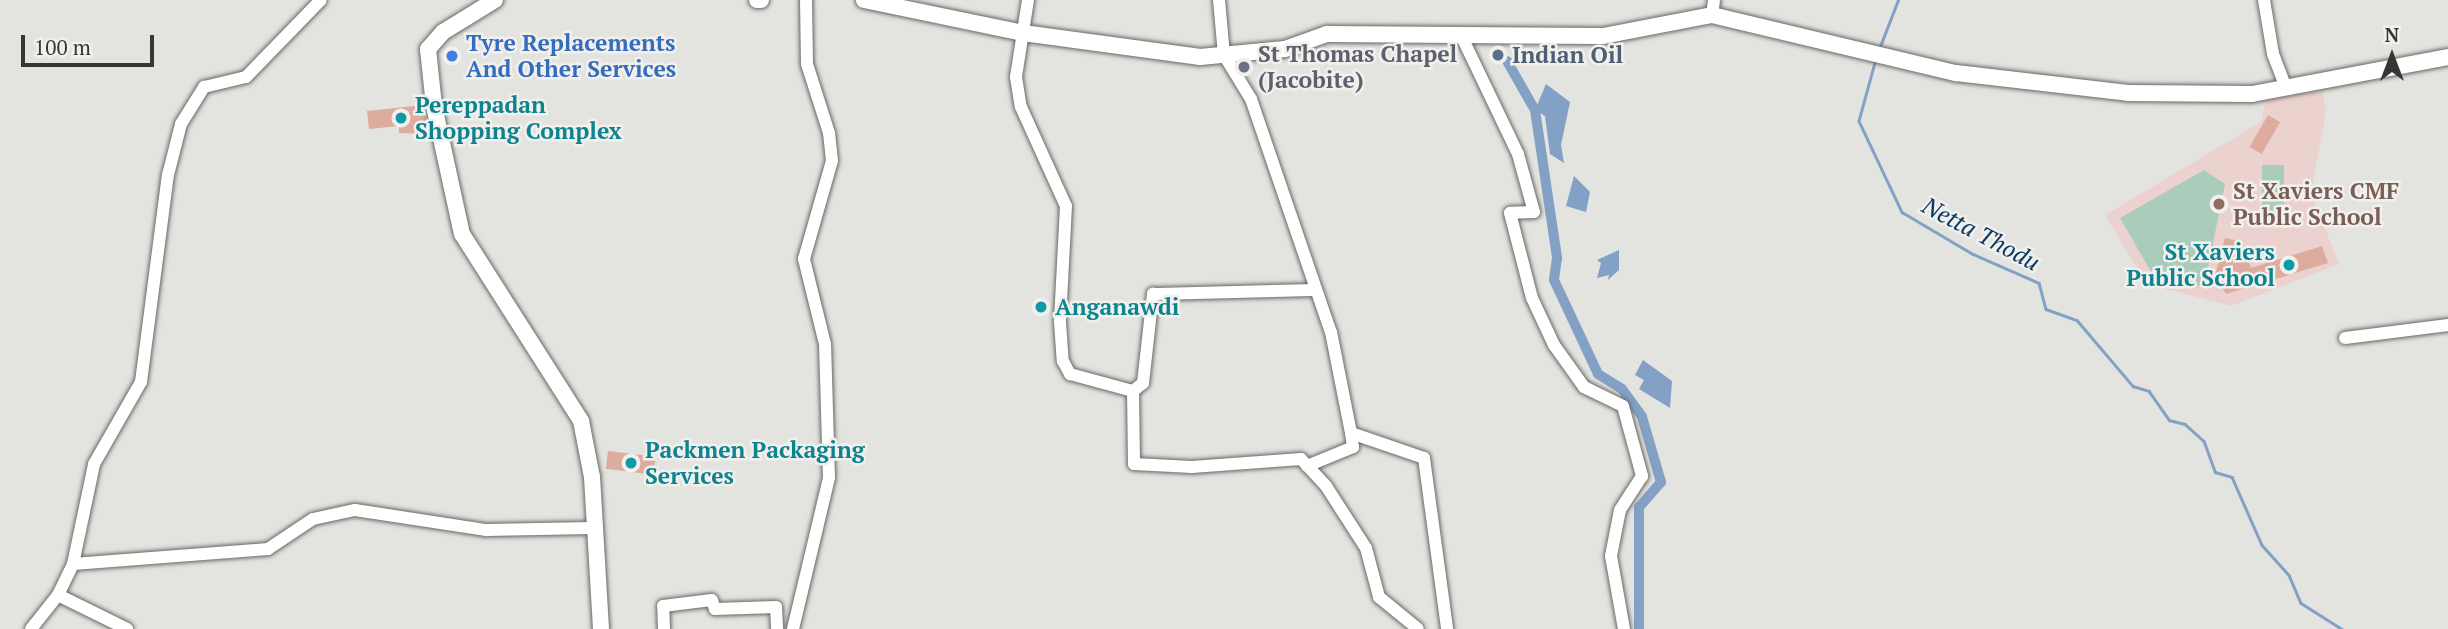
<!DOCTYPE html>
<html>
<head>
<meta charset="utf-8">
<style>
	body { margin:0 }
	#map { position:relative; width:2448px; height:629px; overflow:hidden; background:#e3e3df; font-family:"PT Serif",serif }
	div>[style] { position:absolute }
	[style*='--x'] { left:calc(var(--x)*1px); top:calc(var(--y)*1px); width:calc(var(--w)*1px); rotate:calc(var(--a)*1deg) }
	.education>* { inset:0; background:#ecd2cf }
	.green>* { inset:0; background:#a9ccbb; transform-origin:0 0 }
	.water>* { inset:0; background:#83a1c5 }
	.stream>* { height:2.5px; margin:-1.25px; padding:0 1.25px; transform-origin:1.25px; border-radius:1.25px; background:#83a1c5 }
	.canal>* { height:10px; margin:-5px; padding:0 5px; transform-origin:5px; border-radius:5px; background:#83a1c5 }
	.building>* { inset:0; background:#deac9e; transform-origin:0 0 }
	.roads { filter:drop-shadow(0 0 2px #686865) drop-shadow(0 0 2px #686865) }
	.minor>* { height:12px; margin:-6px; padding:0 6px; transform-origin:6px; border-radius:6px; background:#fff }
	.major>* { height:16px; margin:-8px; padding:0 8px; transform-origin:8px; border-radius:8px; background:#fff }
	.dots>* { width:19px; height:19px; translate:-50% -50%; box-sizing:border-box; border:4px solid #f1f0ed; border-radius:50% }
	span { translate:-50% -50%; white-space:nowrap; text-align:center; line-height:1.15; -webkit-text-stroke:5px #f1f0ed; paint-order:stroke }
	.shop-label { font-size:23px; color:#366cbe; font-weight:700 }
	.left { translate:0 -50%; text-align:left }
	.worship-label { font-size:23px; color:#5b616d; font-weight:700 }
	.service-label { font-size:23px; color:#4e5e75; font-weight:700 }
	.culture-label { font-size:23px; color:#0d838f; font-weight:700 }
	.right { translate:-100% -50%; text-align:right }
	.education-label { font-size:23px; color:#785e54; font-weight:700 }
	.water-label { font-size:24px; color:#0b3a67; font-style:italic }
	.north { position:absolute; left:2357px; top:21px; width:70px; height:70px; -webkit-text-stroke:5px #f1f0ed; paint-order:stroke; rotate:0deg; font-size:19px; font-weight:700; line-height:28px; text-align:center; color:#363635 }
	.north::after { content:''; display:block; margin:auto; width:24px; height:32px; background:#363635; clip-path:polygon(50% 0,100% 100%,50% 72%,0 100%) }
	.scale { position:absolute; left:21px; top:35px; width:133px; height:32px; box-sizing:border-box; border:4px solid #363635; border-top:0; padding-left:9px; font-size:21px; line-height:24px; white-space:nowrap; color:#363635; -webkit-text-stroke:5px #f1f0ed; paint-order:stroke }
</style>
</head>
<body>
<div id="map">
	<div class="education">
		<div style="clip-path:polygon(2323px 91px,2326px 111px,2311px 193px,2339px 264px,2231px 306px,2147px 284px,2105px 215px,2261px 122px,2266px 100px)"></div>
	</div>
	<div class="green">
		<div style="left:2262px;top:165px;width:22px;height:59px"></div>
		<div style="clip-path:polygon(2204px 170px,2225px 184px,2204px 287px,2154px 277px,2120px 218px)"></div>
	</div>
	<div class="water">
		<div style="clip-path:polygon(1546px 84px,1570px 102px,1561px 145px,1564px 163px,1550px 154px,1545px 116px,1535px 110px)"></div>
		<div style="clip-path:polygon(1574px 176px,1590px 192px,1586px 212px,1566px 206px)"></div>
		<div style="clip-path:polygon(1619px 250px,1619px 270px,1608px 280px,1609px 275px,1597px 278px,1601px 263px,1597px 260px)"></div>
		<div style="clip-path:polygon(1643px 360px,1672px 381px,1670px 408px,1639px 389px,1644px 380px,1635px 375px)"></div>
	</div>
	<div class="stream">
		<div style="--x:1879;--y:49;--w:53;--a:-68.8"></div>
		<div style="--x:1876;--y:59;--w:64;--a:105.3"></div>
		<div style="--x:1859;--y:121;--w:101;--a:64.7"></div>
		<div style="--x:1902;--y:212;--w:82;--a:30.6"></div>
		<div style="--x:1973;--y:254;--w:72;--a:23.7"></div>
		<div style="--x:2039;--y:283;--w:27;--a:75"></div>
		<div style="--x:2046;--y:309;--w:33;--a:20"></div>
		<div style="--x:2077;--y:320;--w:87;--a:49.7"></div>
		<div style="--x:2133;--y:386;--w:17;--a:17"></div>
		<div style="--x:2149;--y:391;--w:35;--a:55"></div>
		<div style="--x:2169;--y:420;--w:16;--a:14"></div>
		<div style="--x:2185;--y:424;--w:25;--a:42"></div>
		<div style="--x:2204;--y:441;--w:33;--a:70"></div>
		<div style="--x:2215;--y:472;--w:18;--a:16"></div>
		<div style="--x:2232;--y:477;--w:74;--a:66.2"></div>
		<div style="--x:2262;--y:545;--w:40;--a:48"></div>
		<div style="--x:2289;--y:575;--w:30;--a:67"></div>
		<div style="--x:2301;--y:603;--w:49;--a:32.4"></div>
	</div>
	<div class="canal">
		<div style="--x:1507;--y:61;--w:56;--a:60.3"></div>
		<div style="--x:1535;--y:110;--w:150;--a:81.5"></div>
		<div style="--x:1557;--y:258;--w:22;--a:98"></div>
		<div style="--x:1554;--y:280;--w:104;--a:64.9"></div>
		<div style="--x:1598;--y:374;--w:28;--a:32"></div>
		<div style="--x:1622;--y:389;--w:34;--a:54"></div>
		<div style="--x:1642;--y:417;--w:68;--a:73.7"></div>
		<div style="--x:1661;--y:482;--w:33;--a:131"></div>
		<div style="--x:1639;--y:507;--w:122;--a:90"></div>
	</div>
	<div class="building">
		<div style="clip-path:polygon(423px 105px,429px 134px,399px 133px,399px 126px,369px 129px,367px 111px)"></div>
		<div style="left:2268px;top:115px;width:14px;height:37px;rotate:30deg"></div>
		<div style="clip-path:polygon(2225px 238px,2242px 242px,2251px 268px,2322px 246px,2328px 263px,2226px 294px,2215px 275px)"></div>
		<div style="left:608px;top:451px;width:48px;height:18px;rotate:7deg"></div>
	</div>
	<div class="roads">
		<div class="minor">
			<div style="--x:1028;--y:0;--w:78;--a:98.9"></div>
			<div style="--x:1016;--y:77;--w:30;--a:81"></div>
			<div style="--x:1021;--y:107;--w:109;--a:65.6"></div>
			<div style="--x:1066;--y:206;--w:116;--a:93"></div>
			<div style="--x:1060;--y:322;--w:39;--a:86"></div>
			<div style="--x:1063;--y:361;--w:15;--a:62"></div>
			<div style="--x:1070;--y:374;--w:65;--a:15.1"></div>
			<div style="--x:1133;--y:391;--w:73;--a:89.2"></div>
			<div style="--x:1134;--y:464;--w:58;--a:3"></div>
			<div style="--x:1192;--y:467;--w:109;--a:-4.2"></div>
			<div style="--x:1301;--y:459;--w:37;--a:47"></div>
			<div style="--x:1326;--y:486;--w:74;--a:57.2"></div>
			<div style="--x:1366;--y:548;--w:51;--a:75.1"></div>
			<div style="--x:1379;--y:597;--w:50;--a:39.4"></div>
			<div style="--x:1219;--y:0;--w:55;--a:84.8"></div>
			<div style="--x:1224;--y:55;--w:52;--a:58.5"></div>
			<div style="--x:1251;--y:99;--w:246;--a:71.1"></div>
			<div style="--x:1331;--y:332;--w:103;--a:78.8"></div>
			<div style="--x:1351;--y:433;--w:77;--a:18.9"></div>
			<div style="--x:1424;--y:458;--w:173;--a:82.3"></div>
			<div style="--x:2264;--y:0;--w:55;--a:80.5"></div>
			<div style="--x:2273;--y:54;--w:36;--a:69"></div>
			<div style="--x:1712;--y:15;--w:15;--a:-82"></div>
			<div style="--x:1460;--y:33;--w:134;--a:64.4"></div>
			<div style="--x:1518;--y:154;--w:60;--a:74.6"></div>
			<div style="--x:1534;--y:212;--w:24;--a:178"></div>
			<div style="--x:1510;--y:213;--w:88;--a:75.5"></div>
			<div style="--x:1532;--y:298;--w:52;--a:64.9"></div>
			<div style="--x:1554;--y:345;--w:52;--a:54.5"></div>
			<div style="--x:1584;--y:387;--w:43;--a:26"></div>
			<div style="--x:1623;--y:406;--w:73;--a:74.8"></div>
			<div style="--x:1642;--y:476;--w:40;--a:122.9"></div>
			<div style="--x:1620;--y:510;--w:47;--a:101.1"></div>
			<div style="--x:1611;--y:556;--w:74;--a:79.9"></div>
			<div style="--x:2345;--y:338;--w:104;--a:-7.2"></div>
			<div style="--x:1133;--y:391;--w:13;--a:-39"></div>
			<div style="--x:1143;--y:383;--w:90;--a:-83.6"></div>
			<div style="--x:1153;--y:294;--w:163;--a:-1.4"></div>
			<div style="--x:1307;--y:466;--w:50;--a:-22.4"></div>
			<div style="--x:1353;--y:447;--w:14;--a:-98"></div>
			<div style="--x:73;--y:564;--w:196;--a:-4.4"></div>
			<div style="--x:268;--y:549;--w:54;--a:-33.7"></div>
			<div style="--x:313;--y:519;--w:43;--a:-12.1"></div>
			<div style="--x:355;--y:510;--w:133;--a:8.7"></div>
			<div style="--x:486;--y:530;--w:109;--a:-1.1"></div>
			<div style="--x:58;--y:595;--w:77;--a:26.2"></div>
			<div style="--x:31;--y:629;--w:43;--a:-51.5"></div>
			<div style="--x:58;--y:595;--w:34;--a:-64"></div>
			<div style="--x:73;--y:564;--w:102;--a:-78.1"></div>
			<div style="--x:94;--y:464;--w:95;--a:-60.2"></div>
			<div style="--x:141;--y:382;--w:209;--a:-82.6"></div>
			<div style="--x:168;--y:175;--w:53;--a:-75.7"></div>
			<div style="--x:181;--y:124;--w:44;--a:-58.1"></div>
			<div style="--x:204;--y:87;--w:43;--a:-13.4"></div>
			<div style="--x:246;--y:77;--w:107;--a:-45.8"></div>
			<div style="--x:664;--y:629;--w:23;--a:-92"></div>
			<div style="--x:663;--y:606;--w:49;--a:-7"></div>
			<div style="--x:712;--y:600;--w:9;--a:72"></div>
			<div style="--x:715;--y:609;--w:61;--a:-1.9"></div>
			<div style="--x:776;--y:607;--w:22;--a:87"></div>
			<div style="--x:793;--y:629;--w:155;--a:-76.6"></div>
			<div style="--x:829;--y:478;--w:134;--a:-91.7"></div>
			<div style="--x:825;--y:344;--w:88;--a:-103.9"></div>
			<div style="--x:804;--y:259;--w:102;--a:-74.1"></div>
			<div style="--x:832;--y:161;--w:28;--a:-96"></div>
			<div style="--x:829;--y:133;--w:72;--a:-107.7"></div>
			<div style="--x:807;--y:64;--w:64;--a:-90.9"></div>
		</div>
		<div class="major">
			<div style="--x:495;--y:0;--w:61;--a:148.4"></div>
			<div style="--x:443;--y:32;--w:23;--a:131"></div>
			<div style="--x:428;--y:49;--w:57;--a:84"></div>
			<div style="--x:434;--y:106;--w:131;--a:77.7"></div>
			<div style="--x:462;--y:234;--w:222;--a:57.5"></div>
			<div style="--x:581;--y:421;--w:57;--a:78.9"></div>
			<div style="--x:592;--y:477;--w:152;--a:86.6"></div>
			<div style="--x:757;--y:0;--w:4;--a:0"></div>
			<div style="--x:864;--y:0;--w:162;--a:11.7"></div>
			<div style="--x:1023;--y:33;--w:179;--a:7.7"></div>
			<div style="--x:1200;--y:57;--w:85;--a:-5.4"></div>
			<div style="--x:1285;--y:49;--w:45;--a:-19.7"></div>
			<div style="--x:1327;--y:34;--w:276;--a:0.4"></div>
			<div style="--x:1603;--y:36;--w:111;--a:-10.9"></div>
			<div style="--x:1712;--y:15;--w:251;--a:13.4"></div>
			<div style="--x:1956;--y:73;--w:173;--a:6.6"></div>
			<div style="--x:2128;--y:93;--w:124;--a:0.5"></div>
			<div style="--x:2252;--y:94;--w:199;--a:-10.7"></div>
		</div>
	</div>
	<div class="dots">
		<div style="left:1498px;top:55px;background:#5c6f8a"></div>
		<div style="left:452px;top:56px;background:#3f7fe0"></div>
		<div style="left:1244px;top:67px;background:#6b7280"></div>
		<div style="left:401px;top:118px;background:#0f9aa8"></div>
		<div style="left:2219px;top:204px;background:#8d6e63"></div>
		<div style="left:2289px;top:265px;background:#0f9aa8"></div>
		<div style="left:1041px;top:307px;background:#0f9aa8"></div>
		<div style="left:631px;top:463px;background:#0f9aa8"></div>
	</div>
	<div class="shop-label">
		<span class="left" style="left:466px;top:56px">Tyre Replacements<br>And Other Services</span>
	</div>
	<div class="worship-label">
		<span class="left" style="left:1258px;top:67px">St Thomas Chapel<br>(Jacobite)</span>
	</div>
	<div class="service-label">
		<span class="left" style="left:1512px;top:55px">Indian Oil</span>
	</div>
	<div class="culture-label">
		<span class="left" style="left:415px;top:118px">Pereppadan<br>Shopping Complex</span>
		<span class="right" style="left:2275px;top:265px">St Xaviers<br>Public School</span>
		<span class="left" style="left:1055px;top:307px">Anganawdi</span>
		<span class="left" style="left:645px;top:463px">Packmen Packaging<br>Services</span>
	</div>
	<div class="education-label">
		<span class="left" style="left:2233px;top:204px">St Xaviers CMF<br>Public School</span>
	</div>
	<div class="water-label">
		<span style="left:1981px;top:234px;rotate:28deg">Netta Thodu</span>
	</div>
	<div class="north">N</div>
	<div class="scale">100 m</div>
</div>
</body>
</html>
